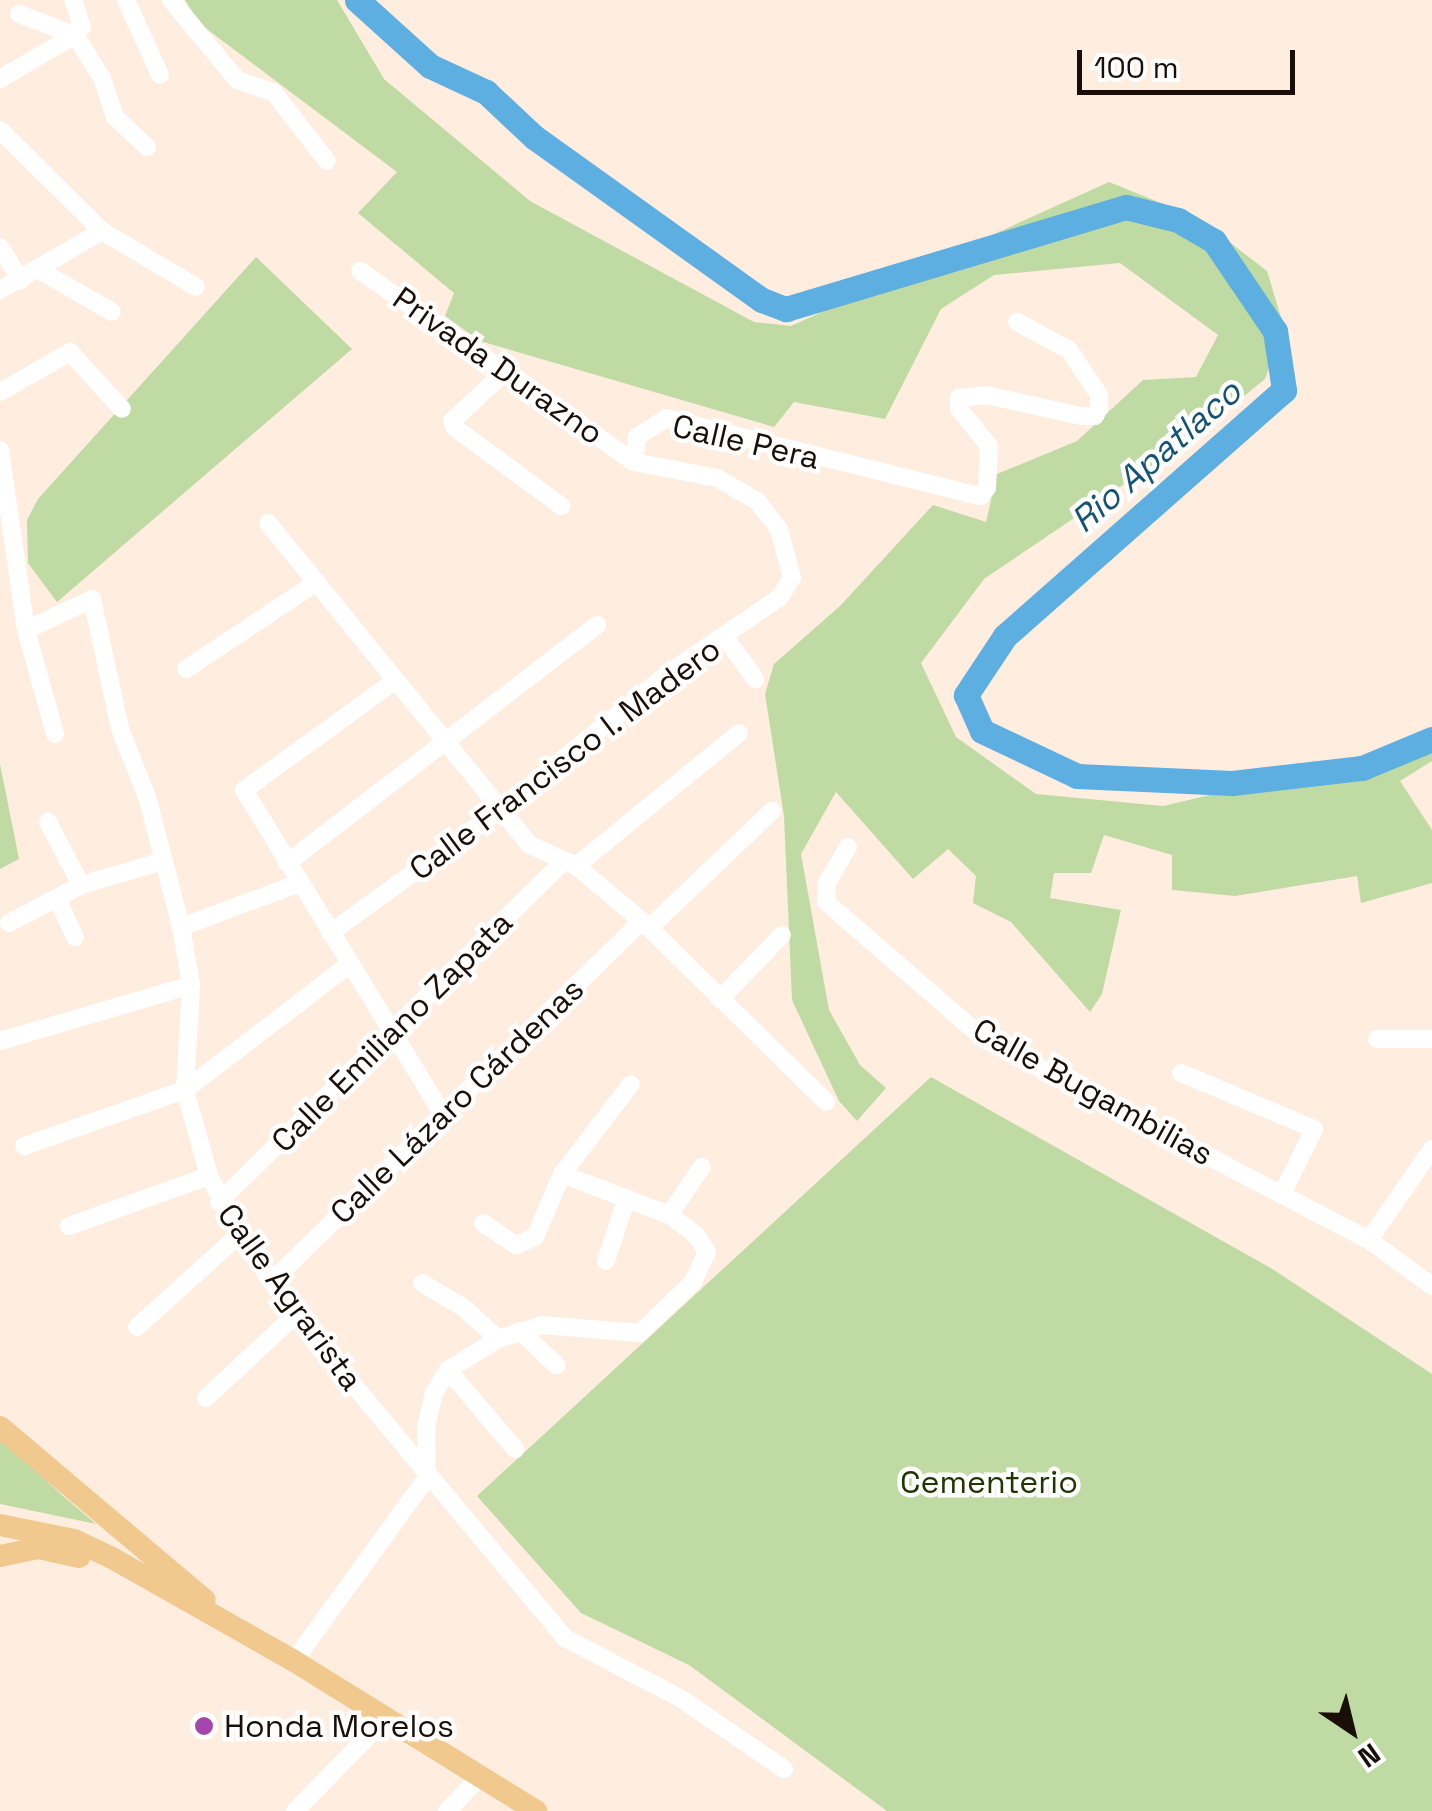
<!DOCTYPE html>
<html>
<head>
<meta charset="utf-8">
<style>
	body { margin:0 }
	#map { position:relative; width:1432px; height:1811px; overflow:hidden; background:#ffede0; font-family:"Space Grotesk",sans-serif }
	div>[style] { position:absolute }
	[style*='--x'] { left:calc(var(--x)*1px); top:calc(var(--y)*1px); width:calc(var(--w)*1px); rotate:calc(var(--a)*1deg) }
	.green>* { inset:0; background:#bfdaa3 }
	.river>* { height:25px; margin:-12.5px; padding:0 12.5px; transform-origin:12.5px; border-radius:12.5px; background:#5daee1 }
	.minor>* { height:18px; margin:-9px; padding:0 9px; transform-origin:9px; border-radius:9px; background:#fff }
	.major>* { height:22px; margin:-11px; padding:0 11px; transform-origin:11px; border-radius:11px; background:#f1c98f }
	.dots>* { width:28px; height:28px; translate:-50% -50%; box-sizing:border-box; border:5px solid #fefefe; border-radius:50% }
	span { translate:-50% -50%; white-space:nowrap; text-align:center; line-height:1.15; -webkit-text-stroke:9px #fefefe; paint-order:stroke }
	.street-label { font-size:32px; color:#190f08 }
	.park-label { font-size:32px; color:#203500 }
	.poi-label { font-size:32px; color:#190f08 }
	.left { translate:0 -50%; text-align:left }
	.water-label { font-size:35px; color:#155375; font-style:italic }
	.north { position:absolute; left:1302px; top:1681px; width:100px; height:100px; -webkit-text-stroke:8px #fefefe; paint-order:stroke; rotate:145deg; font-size:28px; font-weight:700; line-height:40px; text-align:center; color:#190f08 }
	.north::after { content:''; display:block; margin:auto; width:35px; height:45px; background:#190f08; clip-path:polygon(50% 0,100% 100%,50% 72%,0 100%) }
	.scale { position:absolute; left:1077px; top:50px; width:218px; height:45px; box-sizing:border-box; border:5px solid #190f08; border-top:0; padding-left:12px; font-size:30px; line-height:35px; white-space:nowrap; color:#190f08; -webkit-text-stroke:8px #fefefe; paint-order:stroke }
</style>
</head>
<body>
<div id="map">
	<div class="green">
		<div style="clip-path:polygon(185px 0,337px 0,384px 79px,530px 201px,754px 322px,791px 326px,1109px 182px,1198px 218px,1267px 271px,1284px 327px,1265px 379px,1191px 439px,984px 579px,921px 663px,956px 737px,1036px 794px,1163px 806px,1432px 743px,1432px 761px,1400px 781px,1432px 830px,1432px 883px,1361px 903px,1357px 876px,1235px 896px,1172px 890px,1172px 855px,1104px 835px,1091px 873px,1054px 873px,1050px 898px,1121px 910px,1102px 994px,1090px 1012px,1011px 922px,973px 903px,976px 876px,948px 849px,913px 879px,836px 792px,801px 854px,829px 1010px,860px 1065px,886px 1088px,857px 1121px,839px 1101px,792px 1000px,784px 816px,765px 694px,774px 664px,840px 606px,933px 505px,986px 522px,997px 474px,1077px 441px,1143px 380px,1196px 377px,1218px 335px,1120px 263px,994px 275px,941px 309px,885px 419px,794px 402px,774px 427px,480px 341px,445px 316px,454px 293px,358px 213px,397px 172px,200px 24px)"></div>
		<div style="clip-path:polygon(256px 257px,352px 349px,57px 602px,28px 563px,27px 520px,38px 499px)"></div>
		<div style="clip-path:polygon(0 764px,19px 859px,0 869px)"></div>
		<div style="clip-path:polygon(931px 1077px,1274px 1270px,1432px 1374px,1432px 1811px,887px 1811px,689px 1665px,581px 1613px,477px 1496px)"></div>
		<div style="clip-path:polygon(0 1438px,63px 1496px,96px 1524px,0 1504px)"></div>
	</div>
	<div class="river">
		<div style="--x:357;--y:0;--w:98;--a:42.1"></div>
		<div style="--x:430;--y:66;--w:62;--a:24.9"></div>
		<div style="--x:486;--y:92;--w:66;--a:43.2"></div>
		<div style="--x:534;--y:137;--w:280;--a:35.6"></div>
		<div style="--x:762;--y:300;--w:26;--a:21"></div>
		<div style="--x:786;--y:309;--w:355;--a:-16.7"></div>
		<div style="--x:1126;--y:207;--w:54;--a:14"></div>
		<div style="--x:1178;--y:220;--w:42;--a:30.3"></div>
		<div style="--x:1214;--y:241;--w:109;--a:55.9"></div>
		<div style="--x:1275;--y:331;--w:60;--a:81.3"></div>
		<div style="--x:1284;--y:390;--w:372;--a:138.6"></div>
		<div style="--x:1005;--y:636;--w:71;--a:123.5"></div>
		<div style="--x:966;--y:695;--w:39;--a:66"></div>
		<div style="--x:982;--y:731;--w:105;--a:25.3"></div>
		<div style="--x:1077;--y:776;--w:155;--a:2.6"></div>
		<div style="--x:1232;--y:783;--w:131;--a:-6.6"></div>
		<div style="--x:1362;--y:768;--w:76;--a:-22.5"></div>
	</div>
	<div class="minor">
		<div style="--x:126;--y:0;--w:82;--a:65.6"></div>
		<div style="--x:171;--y:0;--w:104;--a:50.5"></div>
		<div style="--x:237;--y:80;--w:39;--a:19"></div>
		<div style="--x:274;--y:93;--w:86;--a:52.1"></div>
		<div style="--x:19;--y:14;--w:60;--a:20.6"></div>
		<div style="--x:75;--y:35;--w:51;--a:57.9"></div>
		<div style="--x:102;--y:78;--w:41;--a:71.6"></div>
		<div style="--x:115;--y:117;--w:44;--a:43.2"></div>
		<div style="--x:0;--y:79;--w:87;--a:-30.4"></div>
		<div style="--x:75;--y:35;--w:11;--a:-49"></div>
		<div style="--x:82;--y:27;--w:28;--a:-108"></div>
		<div style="--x:0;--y:130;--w:144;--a:44.7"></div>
		<div style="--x:102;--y:231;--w:109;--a:30.8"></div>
		<div style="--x:0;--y:247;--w:39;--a:58"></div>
		<div style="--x:39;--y:270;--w:84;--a:29.9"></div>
		<div style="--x:0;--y:290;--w:118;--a:-30"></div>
		<div style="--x:507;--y:370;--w:75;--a:137.2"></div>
		<div style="--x:452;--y:421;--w:8;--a:67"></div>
		<div style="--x:455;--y:428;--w:132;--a:36.3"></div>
		<div style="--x:0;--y:392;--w:81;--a:-29.7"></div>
		<div style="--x:70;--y:352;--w:77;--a:47.6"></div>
		<div style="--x:0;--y:450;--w:182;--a:81.8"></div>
		<div style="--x:26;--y:630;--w:108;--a:74.4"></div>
		<div style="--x:634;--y:462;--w:25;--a:-83"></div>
		<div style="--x:637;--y:437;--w:35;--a:-33"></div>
		<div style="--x:666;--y:418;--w:324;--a:14"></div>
		<div style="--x:980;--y:496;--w:11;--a:-49"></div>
		<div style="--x:987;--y:488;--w:42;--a:-87.3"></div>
		<div style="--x:989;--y:446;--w:48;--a:-129"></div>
		<div style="--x:959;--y:409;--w:11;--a:-90"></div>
		<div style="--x:959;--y:398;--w:27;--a:-6"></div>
		<div style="--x:986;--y:395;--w:97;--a:12.5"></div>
		<div style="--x:1081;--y:416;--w:14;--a:0"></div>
		<div style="--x:1095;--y:416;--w:9;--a:-63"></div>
		<div style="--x:1099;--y:408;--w:13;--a:-90"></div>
		<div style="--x:1099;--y:395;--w:54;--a:-123.7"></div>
		<div style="--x:1069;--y:350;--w:59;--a:-151.7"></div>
		<div style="--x:268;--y:523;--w:415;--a:50.9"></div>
		<div style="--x:530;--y:845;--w:51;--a:24.5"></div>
		<div style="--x:576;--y:866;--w:86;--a:39.8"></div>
		<div style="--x:642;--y:921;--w:258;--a:44.5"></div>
		<div style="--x:26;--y:630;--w:73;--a:-25.2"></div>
		<div style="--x:92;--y:599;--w:133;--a:77.8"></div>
		<div style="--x:120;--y:729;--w:73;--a:68.3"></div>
		<div style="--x:147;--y:797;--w:134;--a:75.3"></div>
		<div style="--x:181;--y:927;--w:59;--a:80.2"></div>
		<div style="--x:191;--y:985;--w:105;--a:93.3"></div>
		<div style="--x:185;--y:1090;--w:89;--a:74.4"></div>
		<div style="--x:209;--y:1176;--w:66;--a:61.9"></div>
		<div style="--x:240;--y:1234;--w:98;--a:55.8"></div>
		<div style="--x:295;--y:1315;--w:421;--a:50.1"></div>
		<div style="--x:565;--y:1638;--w:130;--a:27.6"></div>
		<div style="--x:680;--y:1698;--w:126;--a:34.3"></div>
		<div style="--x:725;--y:637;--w:52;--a:54.5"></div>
		<div style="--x:186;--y:669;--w:157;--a:-33.6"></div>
		<div style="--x:396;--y:680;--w:188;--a:144.1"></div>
		<div style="--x:244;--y:790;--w:381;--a:58.5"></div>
		<div style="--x:48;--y:822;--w:71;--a:62.4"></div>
		<div style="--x:848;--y:847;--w:42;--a:120.3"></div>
		<div style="--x:827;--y:883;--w:19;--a:93"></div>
		<div style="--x:826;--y:902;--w:209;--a:40.9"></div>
		<div style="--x:984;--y:1039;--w:434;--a:27.6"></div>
		<div style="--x:1369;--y:1240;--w:78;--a:36.1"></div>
		<div style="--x:287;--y:863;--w:391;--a:-37.5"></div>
		<div style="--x:576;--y:866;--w:210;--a:-39.2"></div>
		<div style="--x:57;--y:899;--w:42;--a:64.7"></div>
		<div style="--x:9;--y:923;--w:81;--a:-27.8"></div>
		<div style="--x:81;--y:885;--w:85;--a:-16.3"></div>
		<div style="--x:181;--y:927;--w:127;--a:-20.3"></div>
		<div style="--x:649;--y:928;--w:170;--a:-43.6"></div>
		<div style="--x:330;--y:933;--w:211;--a:-35.9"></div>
		<div style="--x:501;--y:809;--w:218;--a:-39"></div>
		<div style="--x:670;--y:672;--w:132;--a:-34.2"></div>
		<div style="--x:779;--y:598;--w:24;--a:-57"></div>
		<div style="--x:792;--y:578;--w:51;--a:-104.9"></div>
		<div style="--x:779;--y:529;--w:36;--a:-128"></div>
		<div style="--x:757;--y:501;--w:46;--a:-150.1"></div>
		<div style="--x:717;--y:478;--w:85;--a:-169.1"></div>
		<div style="--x:634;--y:462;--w:334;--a:-145.1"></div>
		<div style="--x:720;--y:999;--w:89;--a:-45.9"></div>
		<div style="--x:1377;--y:1039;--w:55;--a:0"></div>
		<div style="--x:0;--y:1041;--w:199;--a:-16.3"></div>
		<div style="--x:1181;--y:1073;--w:144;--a:22.8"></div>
		<div style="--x:1314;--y:1129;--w:72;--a:116.2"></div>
		<div style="--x:24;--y:1146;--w:170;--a:-19.2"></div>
		<div style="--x:185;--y:1090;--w:208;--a:-37.4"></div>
		<div style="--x:219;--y:1202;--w:485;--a:-44.7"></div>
		<div style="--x:669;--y:1215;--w:58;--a:-55.5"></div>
		<div style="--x:483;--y:1223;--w:40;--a:34"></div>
		<div style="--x:516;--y:1245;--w:21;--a:-23"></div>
		<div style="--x:535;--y:1237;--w:69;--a:-66.8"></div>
		<div style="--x:562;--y:1174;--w:113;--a:-52.5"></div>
		<div style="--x:69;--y:1226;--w:149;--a:-19.7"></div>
		<div style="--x:1369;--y:1240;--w:111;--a:-55.3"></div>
		<div style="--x:606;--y:1261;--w:64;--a:-71.8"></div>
		<div style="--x:272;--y:1281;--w:516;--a:-44.22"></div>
		<div style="--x:422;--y:1283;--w:49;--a:30.8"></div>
		<div style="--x:464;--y:1308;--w:46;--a:42.4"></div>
		<div style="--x:137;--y:1327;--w:139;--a:-42.1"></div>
		<div style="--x:520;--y:1331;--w:50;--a:43.4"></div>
		<div style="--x:448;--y:1370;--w:104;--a:49.7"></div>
		<div style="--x:206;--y:1398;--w:122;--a:-43"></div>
		<div style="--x:294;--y:1661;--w:227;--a:-54.1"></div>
		<div style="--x:427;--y:1477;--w:50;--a:-91.1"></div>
		<div style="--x:426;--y:1427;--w:35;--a:-77"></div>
		<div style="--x:434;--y:1393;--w:27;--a:-59"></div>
		<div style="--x:448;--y:1370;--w:59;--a:-31.8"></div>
		<div style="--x:498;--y:1339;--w:46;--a:-17.7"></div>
		<div style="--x:542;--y:1325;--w:98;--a:4.7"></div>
		<div style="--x:640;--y:1333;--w:74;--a:-43.9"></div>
		<div style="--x:693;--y:1282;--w:33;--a:-65"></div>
		<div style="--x:707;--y:1252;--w:20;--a:-123"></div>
		<div style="--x:696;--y:1235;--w:34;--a:-143"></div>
		<div style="--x:669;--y:1215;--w:115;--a:-159"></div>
		<div style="--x:295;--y:1811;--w:130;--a:-45.6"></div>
		<div style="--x:447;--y:1811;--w:47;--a:-45.9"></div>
	</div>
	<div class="major">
		<div style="--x:0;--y:1427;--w:268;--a:40.2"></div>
		<div style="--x:0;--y:1525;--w:76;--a:11.5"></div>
		<div style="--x:74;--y:1540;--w:42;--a:25.3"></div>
		<div style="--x:112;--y:1558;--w:209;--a:29.5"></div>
		<div style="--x:294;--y:1661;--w:285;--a:31.8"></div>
		<div style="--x:0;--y:1556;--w:39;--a:-12"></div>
		<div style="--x:38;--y:1548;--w:42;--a:12.4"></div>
	</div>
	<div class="dots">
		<div style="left:204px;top:1726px;background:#a545ae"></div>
	</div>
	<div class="street-label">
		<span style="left:498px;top:366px;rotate:35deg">Privada Durazno</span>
		<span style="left:746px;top:442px;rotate:13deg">Calle Pera</span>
		<span style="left:565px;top:759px;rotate:-37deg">Calle Francisco I. Madero</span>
		<span style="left:392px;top:1032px;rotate:-45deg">Calle Emiliano Zapata</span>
		<span style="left:1093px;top:1092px;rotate:29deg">Calle Bugambilias</span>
		<span style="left:457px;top:1101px;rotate:-44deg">Calle Lázaro Cárdenas</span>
		<span style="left:290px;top:1297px;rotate:54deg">Calle Agrarista</span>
	</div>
	<div class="park-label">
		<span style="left:989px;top:1482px">Cementerio</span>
	</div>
	<div class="poi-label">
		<span class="left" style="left:224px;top:1726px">Honda Morelos</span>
	</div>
	<div class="water-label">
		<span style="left:1156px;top:456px;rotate:-41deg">Rio Apatlaco</span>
	</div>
	<div class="north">N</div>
	<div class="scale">100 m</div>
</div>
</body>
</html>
